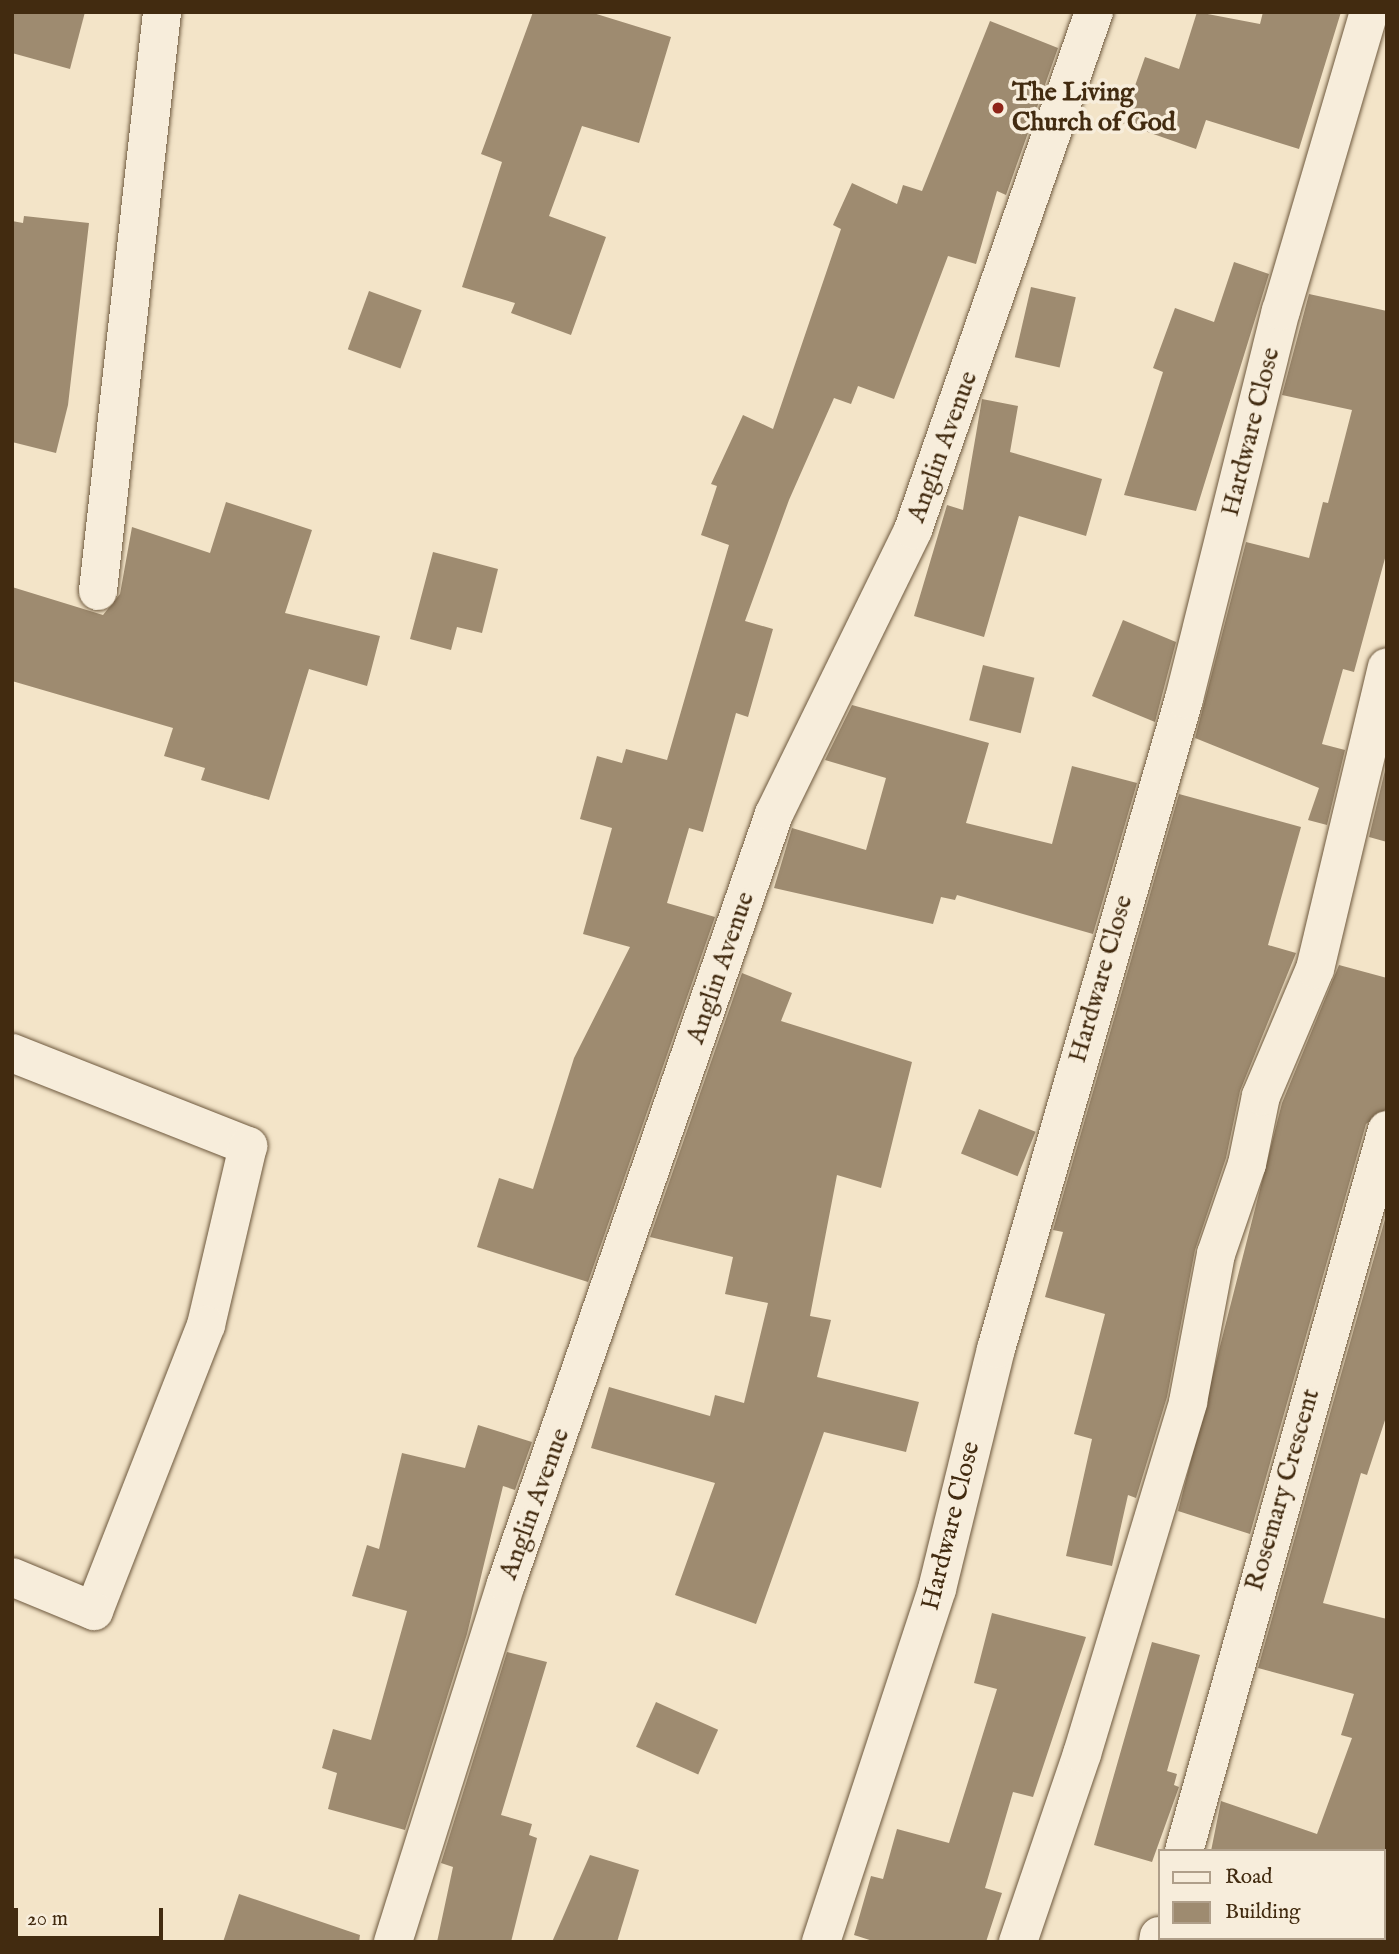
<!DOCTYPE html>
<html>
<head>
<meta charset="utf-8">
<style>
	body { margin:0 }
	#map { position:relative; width:1399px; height:1954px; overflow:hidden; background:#f3e4c8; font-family:"IM FELL English",serif }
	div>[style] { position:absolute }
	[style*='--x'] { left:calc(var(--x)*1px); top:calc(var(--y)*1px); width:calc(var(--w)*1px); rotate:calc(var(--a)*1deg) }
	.building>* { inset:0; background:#9e8b70; transform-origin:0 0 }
	.roads { filter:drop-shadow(0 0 2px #6e593e) drop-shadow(0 0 2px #6e593e) }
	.street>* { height:38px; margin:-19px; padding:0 19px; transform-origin:19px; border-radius:19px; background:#f7eddb }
	.dots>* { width:19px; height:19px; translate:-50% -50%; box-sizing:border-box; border:4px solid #f7eddb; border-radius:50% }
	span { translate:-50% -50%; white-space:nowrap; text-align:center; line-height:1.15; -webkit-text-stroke:7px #f7eddb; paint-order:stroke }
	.poi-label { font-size:26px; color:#422b10; font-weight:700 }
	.left { translate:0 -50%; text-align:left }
	.street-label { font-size:26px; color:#422b10 }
	.frame { position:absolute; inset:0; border:14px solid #422b10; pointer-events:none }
	.legend { position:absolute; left:1158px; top:1849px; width:228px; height:91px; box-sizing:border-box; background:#f7eddb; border:2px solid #af9f8a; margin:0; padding:9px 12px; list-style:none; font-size:21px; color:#422b10 }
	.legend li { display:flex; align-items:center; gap:14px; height:35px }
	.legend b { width:35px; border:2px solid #af9f8a }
	.scale { position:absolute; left:14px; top:1908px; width:149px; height:32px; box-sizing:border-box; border:4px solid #422b10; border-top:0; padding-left:9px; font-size:21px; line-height:24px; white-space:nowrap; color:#422b10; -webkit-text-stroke:5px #f7eddb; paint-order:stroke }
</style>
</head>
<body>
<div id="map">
	<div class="building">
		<div style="clip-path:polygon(12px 12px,85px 12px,70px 69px,12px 53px)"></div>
		<div style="clip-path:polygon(533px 12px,590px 12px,671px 37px,639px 143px,582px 126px,549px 216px,606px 237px,571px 335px,511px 313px,515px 303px,462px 287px,502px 162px,481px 154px)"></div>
		<div style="clip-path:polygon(1197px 12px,1260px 24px,1263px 12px,1341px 12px,1299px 149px,1206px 120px,1196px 149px,1122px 123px,1145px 57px,1179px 69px)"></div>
		<div style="clip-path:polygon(990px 21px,1058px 48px,1006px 195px,997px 191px,976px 264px,948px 256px,894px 399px,858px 386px,851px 404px,834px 398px,789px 500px,745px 621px,773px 629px,748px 717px,736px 713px,703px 832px,689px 828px,667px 903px,715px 917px,588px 1282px,477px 1247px,499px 1178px,533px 1189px,574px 1058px,630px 947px,583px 934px,612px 828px,580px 819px,597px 756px,622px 763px,626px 749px,667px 760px,729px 545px,701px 535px,717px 486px,711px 484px,743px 415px,773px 429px,841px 229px,833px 225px,852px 183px,897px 204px,903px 185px,922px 191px)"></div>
		<div style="clip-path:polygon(24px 216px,89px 223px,68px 405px,56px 453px,12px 442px,12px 221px,23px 223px)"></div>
		<div style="clip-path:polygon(1234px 262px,1269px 274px,1196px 511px,1124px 495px,1163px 372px,1153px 368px,1175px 308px,1214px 322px)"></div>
		<div style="left:1031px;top:287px;width:46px;height:72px;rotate:13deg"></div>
		<div style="left:369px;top:291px;width:56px;height:62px;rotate:20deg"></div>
		<div style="clip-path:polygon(1309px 294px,1387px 311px,1387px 551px,1354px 672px,1343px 669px,1322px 744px,1345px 750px,1327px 825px,1308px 820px,1319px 788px,1195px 738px,1246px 542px,1309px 558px,1323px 502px,1328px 503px,1352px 410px,1282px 395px)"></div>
		<div style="clip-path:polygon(982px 399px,1018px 406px,1010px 452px,1102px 479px,1086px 536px,1019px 516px,984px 637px,914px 616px,947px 505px,963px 510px)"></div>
		<div style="clip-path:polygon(226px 502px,312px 530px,285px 613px,380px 636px,367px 686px,309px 669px,269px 800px,201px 780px,205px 768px,164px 756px,173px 728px,12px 681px,12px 587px,103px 615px,120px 594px,132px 527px,210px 553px)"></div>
		<div style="clip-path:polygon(433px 552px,498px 569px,482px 633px,457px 627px,451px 650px,410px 639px)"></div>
		<div style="clip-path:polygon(1123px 620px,1176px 642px,1155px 722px,1092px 696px)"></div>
		<div style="left:983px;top:665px;width:53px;height:57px;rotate:14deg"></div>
		<div style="clip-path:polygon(852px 705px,989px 743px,966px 823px,1052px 844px,1072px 766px,1137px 783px,1093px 934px,957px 895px,955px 900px,941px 897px,933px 924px,774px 888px,792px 828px,866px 850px,886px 778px,825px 760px)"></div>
		<div style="clip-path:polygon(1387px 762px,1387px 842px,1369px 837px)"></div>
		<div style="clip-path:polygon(1179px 794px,1301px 827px,1268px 945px,1296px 953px,1240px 1091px,1226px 1158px,1195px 1250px,1167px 1397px,1136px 1498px,1128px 1495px,1112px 1566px,1066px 1556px,1092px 1439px,1074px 1434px,1105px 1314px,1045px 1297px,1063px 1232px,1053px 1230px)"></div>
		<div style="clip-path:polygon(1339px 965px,1387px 978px,1387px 1109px,1366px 1124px,1250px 1534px,1178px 1511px,1282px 1103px)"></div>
		<div style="clip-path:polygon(742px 973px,792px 993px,781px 1021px,912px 1062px,881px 1188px,837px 1175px,810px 1316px,831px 1320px,817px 1377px,919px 1402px,906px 1452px,824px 1432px,756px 1624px,675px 1595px,715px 1483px,591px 1448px,609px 1387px,710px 1416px,715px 1395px,744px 1403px,768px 1303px,725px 1294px,733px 1257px,650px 1237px)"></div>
		<div style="left:979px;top:1109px;width:61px;height:48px;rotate:22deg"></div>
		<div style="clip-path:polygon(1387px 1212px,1387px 1414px,1367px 1475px,1361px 1473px,1323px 1603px,1387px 1619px,1387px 1851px,1211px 1851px,1221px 1801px,1317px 1834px,1352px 1738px,1341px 1735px,1354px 1694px,1258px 1668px)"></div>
		<div style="clip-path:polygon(478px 1425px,532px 1442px,515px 1490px,503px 1486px,467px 1634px,405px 1830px,328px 1809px,337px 1773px,322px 1768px,333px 1729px,371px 1740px,407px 1611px,352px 1596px,367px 1545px,379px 1549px,402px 1453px,465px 1468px)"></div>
		<div style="clip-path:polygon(992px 1613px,1086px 1637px,1033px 1797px,1013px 1792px,985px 1888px,1002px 1893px,986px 1942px,876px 1942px,854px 1935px,871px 1876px,883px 1879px,897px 1829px,949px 1843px,997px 1689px,974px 1683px)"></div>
		<div style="clip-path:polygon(1152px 1642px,1200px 1655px,1167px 1771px,1177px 1774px,1174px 1785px,1179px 1787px,1152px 1862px,1094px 1845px)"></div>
		<div style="clip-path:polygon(507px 1652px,547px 1662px,501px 1815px,532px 1824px,529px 1835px,537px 1838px,511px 1942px,437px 1942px,453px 1867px,441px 1863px)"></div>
		<div style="left:656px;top:1702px;width:68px;height:49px;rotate:24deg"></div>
		<div style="clip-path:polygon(590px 1855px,639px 1870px,617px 1942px,552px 1942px)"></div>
		<div style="clip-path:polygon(239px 1894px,360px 1935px,359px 1942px,223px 1942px)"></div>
	</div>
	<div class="roads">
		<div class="street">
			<div style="--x:98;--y:591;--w:583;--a:-83.69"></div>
			<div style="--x:12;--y:1053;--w:254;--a:21.5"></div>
			<div style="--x:248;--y:1146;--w:184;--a:103.2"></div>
			<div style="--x:206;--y:1325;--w:307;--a:111.4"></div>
			<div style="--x:94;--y:1611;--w:89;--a:-157.5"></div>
			<div style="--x:1184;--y:1851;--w:749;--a:-74.28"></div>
			<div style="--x:393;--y:1942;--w:375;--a:-72.5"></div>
			<div style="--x:506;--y:1584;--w:815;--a:-70.81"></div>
			<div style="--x:774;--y:814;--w:316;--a:-63.9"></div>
			<div style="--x:913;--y:530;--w:549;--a:-70.74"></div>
			<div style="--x:821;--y:1942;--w:372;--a:-71.8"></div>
			<div style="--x:937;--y:1589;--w:247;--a:-76.2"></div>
			<div style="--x:996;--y:1349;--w:677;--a:-73.87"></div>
			<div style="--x:1184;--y:699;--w:400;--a:-76"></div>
			<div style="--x:1281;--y:311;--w:312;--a:-73.6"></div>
			<div style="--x:1018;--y:1942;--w:199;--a:-71.2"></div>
			<div style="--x:1082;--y:1754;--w:368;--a:-73.2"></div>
			<div style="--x:1188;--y:1402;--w:151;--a:-79.3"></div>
			<div style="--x:1216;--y:1254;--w:95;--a:-71"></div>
			<div style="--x:1247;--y:1164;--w:69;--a:-78.4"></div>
			<div style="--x:1261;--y:1096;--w:138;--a:-67"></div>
			<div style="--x:1315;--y:969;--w:310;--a:-76.6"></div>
			<div style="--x:1158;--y:1942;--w:6;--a:-81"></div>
			<div style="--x:1385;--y:1942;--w:5;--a:-68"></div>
		</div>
	</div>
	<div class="dots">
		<div style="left:998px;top:108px;background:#8f2418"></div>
	</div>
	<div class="poi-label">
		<span class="left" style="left:1012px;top:108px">The Living<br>Church of God</span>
	</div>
	<div class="street-label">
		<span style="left:1251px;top:432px;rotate:-76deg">Hardware Close</span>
		<span style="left:943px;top:447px;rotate:-70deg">Anglin Avenue</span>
		<span style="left:721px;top:968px;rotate:-71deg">Anglin Avenue</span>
		<span style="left:1101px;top:979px;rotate:-74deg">Hardware Close</span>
		<span style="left:1283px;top:1490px;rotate:-74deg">Rosemary Crescent</span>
		<span style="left:535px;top:1504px;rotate:-70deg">Anglin Avenue</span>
		<span style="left:951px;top:1526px;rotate:-76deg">Hardware Close</span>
	</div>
	<div class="frame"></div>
	<ul class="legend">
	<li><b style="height:9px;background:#f7eddb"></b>Road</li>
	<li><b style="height:19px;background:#9e8b70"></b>Building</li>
	</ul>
	<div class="scale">20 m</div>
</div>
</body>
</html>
